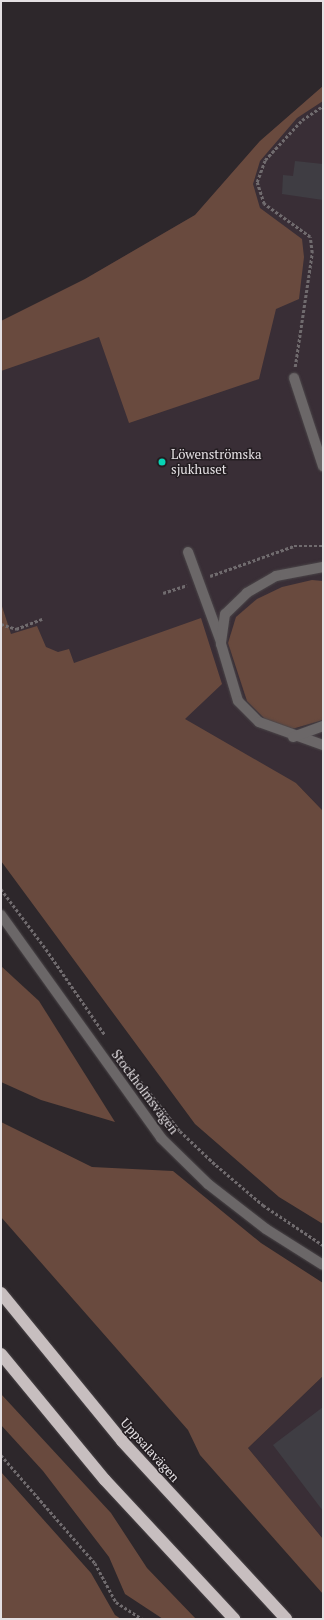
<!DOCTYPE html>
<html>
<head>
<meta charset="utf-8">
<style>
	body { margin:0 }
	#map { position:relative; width:324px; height:1620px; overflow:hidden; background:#2d272b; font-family:"PT Serif",serif }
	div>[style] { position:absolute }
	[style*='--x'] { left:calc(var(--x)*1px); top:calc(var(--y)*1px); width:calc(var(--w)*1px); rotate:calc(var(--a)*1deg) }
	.built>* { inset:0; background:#392e36 }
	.green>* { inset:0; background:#694a3e }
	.building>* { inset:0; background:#3f3d43 }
	.path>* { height:2.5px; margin-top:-1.25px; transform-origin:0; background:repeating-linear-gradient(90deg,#706b6e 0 3px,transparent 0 5px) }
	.roads { filter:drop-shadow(0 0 1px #4a4548) drop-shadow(0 0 1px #4a4548) }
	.minor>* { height:10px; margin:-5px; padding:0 5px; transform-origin:5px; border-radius:5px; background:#6b6768 }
	.highway>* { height:12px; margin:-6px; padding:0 6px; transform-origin:6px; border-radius:6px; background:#c7bebf }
	.dots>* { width:11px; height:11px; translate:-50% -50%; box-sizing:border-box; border:2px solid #231d21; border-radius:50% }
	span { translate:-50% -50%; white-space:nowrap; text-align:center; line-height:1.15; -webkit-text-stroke:3px #231d21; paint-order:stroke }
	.poi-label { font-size:13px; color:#e4e0e3 }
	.left { translate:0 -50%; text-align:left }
	.street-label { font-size:13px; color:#e4e0e3 }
	.frame { position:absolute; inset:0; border:2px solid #e4e0e3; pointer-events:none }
</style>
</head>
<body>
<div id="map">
	<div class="built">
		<div style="clip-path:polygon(323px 86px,323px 811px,296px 783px,26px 682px,1px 603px,1px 321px,85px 279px,195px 215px,260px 141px)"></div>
		<div style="clip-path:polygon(323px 1376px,323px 1539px,248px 1448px)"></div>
	</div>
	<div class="green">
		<div style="clip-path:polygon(323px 86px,323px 101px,297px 118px,260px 161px,253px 184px,260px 208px,302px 239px,304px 257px,299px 299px,276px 309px,259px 379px,129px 423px,99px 337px,1px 371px,1px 321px,85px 279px,195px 215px,260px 141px)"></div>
		<div style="clip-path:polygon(312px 580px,323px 581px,323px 720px,292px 729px,265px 719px,247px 701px,228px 643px,236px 617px,257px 599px,282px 587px)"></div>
		<div style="clip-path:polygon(1px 603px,11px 634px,37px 626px,46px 647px,58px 652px,69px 649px,74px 663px,201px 618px,222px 684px,185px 719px,296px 783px,323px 811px,323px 1224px,279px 1197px,195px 1124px,1px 861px)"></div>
		<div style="clip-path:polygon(1px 966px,39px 1001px,115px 1122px,41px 1100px,1px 1082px)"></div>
		<div style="clip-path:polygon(1px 1122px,92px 1167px,173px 1171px,261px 1243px,323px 1283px,323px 1376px,248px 1448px,323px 1539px,323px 1594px,200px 1455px,188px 1430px,1px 1217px)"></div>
		<div style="clip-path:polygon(1px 1394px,111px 1513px,147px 1568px,196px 1619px,163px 1619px,125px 1594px,109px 1557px,43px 1471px,1px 1425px)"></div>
		<div style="clip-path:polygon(1px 1472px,91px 1573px,115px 1615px,121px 1619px,1px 1619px)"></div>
	</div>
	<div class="building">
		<div style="clip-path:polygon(295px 161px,323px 164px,323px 200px,282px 194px,283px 175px,293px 176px)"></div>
		<div style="clip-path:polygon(323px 1407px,323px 1511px,273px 1445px)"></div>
	</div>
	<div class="path">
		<div style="--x:295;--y:367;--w:115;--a:-81.5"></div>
		<div style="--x:312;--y:253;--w:16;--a:-97"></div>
		<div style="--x:310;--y:237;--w:57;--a:-144.3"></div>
		<div style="--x:264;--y:204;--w:23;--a:-108"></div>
		<div style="--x:257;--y:182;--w:23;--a:-70"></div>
		<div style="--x:265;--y:160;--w:54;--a:-47.2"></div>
		<div style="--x:302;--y:120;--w:25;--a:-34"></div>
		<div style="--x:210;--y:576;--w:89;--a:-19.7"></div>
		<div style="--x:294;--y:546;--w:29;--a:0"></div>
		<div style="--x:163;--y:593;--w:25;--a:-18"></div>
		<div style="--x:1;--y:624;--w:16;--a:18"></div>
		<div style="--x:16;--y:629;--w:28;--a:-21"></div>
		<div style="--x:1;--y:889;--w:75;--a:53.1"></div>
		<div style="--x:46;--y:949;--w:104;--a:55.5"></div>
		<div style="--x:116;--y:1050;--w:103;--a:51.7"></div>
		<div style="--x:180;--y:1131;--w:50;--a:43.4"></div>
		<div style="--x:216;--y:1165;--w:62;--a:40.4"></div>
		<div style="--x:263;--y:1205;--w:72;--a:33.7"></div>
		<div style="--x:1;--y:1455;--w:143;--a:49"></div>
		<div style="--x:95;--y:1563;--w:44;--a:61.7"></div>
		<div style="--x:116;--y:1602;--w:31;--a:33"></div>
	</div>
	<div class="roads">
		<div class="minor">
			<div style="--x:294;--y:378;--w:93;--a:71.8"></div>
			<div style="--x:188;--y:552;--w:96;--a:69.9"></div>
			<div style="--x:323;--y:567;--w:48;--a:169.2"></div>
			<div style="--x:276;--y:576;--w:34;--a:150"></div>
			<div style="--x:247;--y:593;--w:30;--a:136"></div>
			<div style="--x:225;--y:614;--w:30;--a:98"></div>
			<div style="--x:221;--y:644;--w:59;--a:73.4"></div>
			<div style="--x:238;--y:701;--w:30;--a:45"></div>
			<div style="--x:259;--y:722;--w:68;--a:19.8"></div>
			<div style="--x:293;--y:737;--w:32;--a:-20"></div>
			<div style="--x:1;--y:915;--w:274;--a:54.3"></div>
			<div style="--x:161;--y:1138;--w:66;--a:44.4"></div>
			<div style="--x:208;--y:1184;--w:73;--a:37.8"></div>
			<div style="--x:266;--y:1229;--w:67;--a:32.3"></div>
		</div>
		<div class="highway">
			<div style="--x:1;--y:1293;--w:191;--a:50.7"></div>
			<div style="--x:122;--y:1441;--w:242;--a:47.3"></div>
			<div style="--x:1;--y:1354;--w:163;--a:50.5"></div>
			<div style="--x:105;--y:1480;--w:190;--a:47.1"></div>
		</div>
	</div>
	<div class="dots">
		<div style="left:162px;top:462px;background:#07d5b6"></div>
	</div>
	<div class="poi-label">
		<span class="left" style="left:171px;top:462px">Löwenströmska<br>sjukhuset</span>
	</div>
	<div class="street-label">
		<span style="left:145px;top:1092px;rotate:53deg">Stockholmsvägen</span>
		<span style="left:150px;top:1450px;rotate:48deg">Uppsalavägen</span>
	</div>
	<div class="frame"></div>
</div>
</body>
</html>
